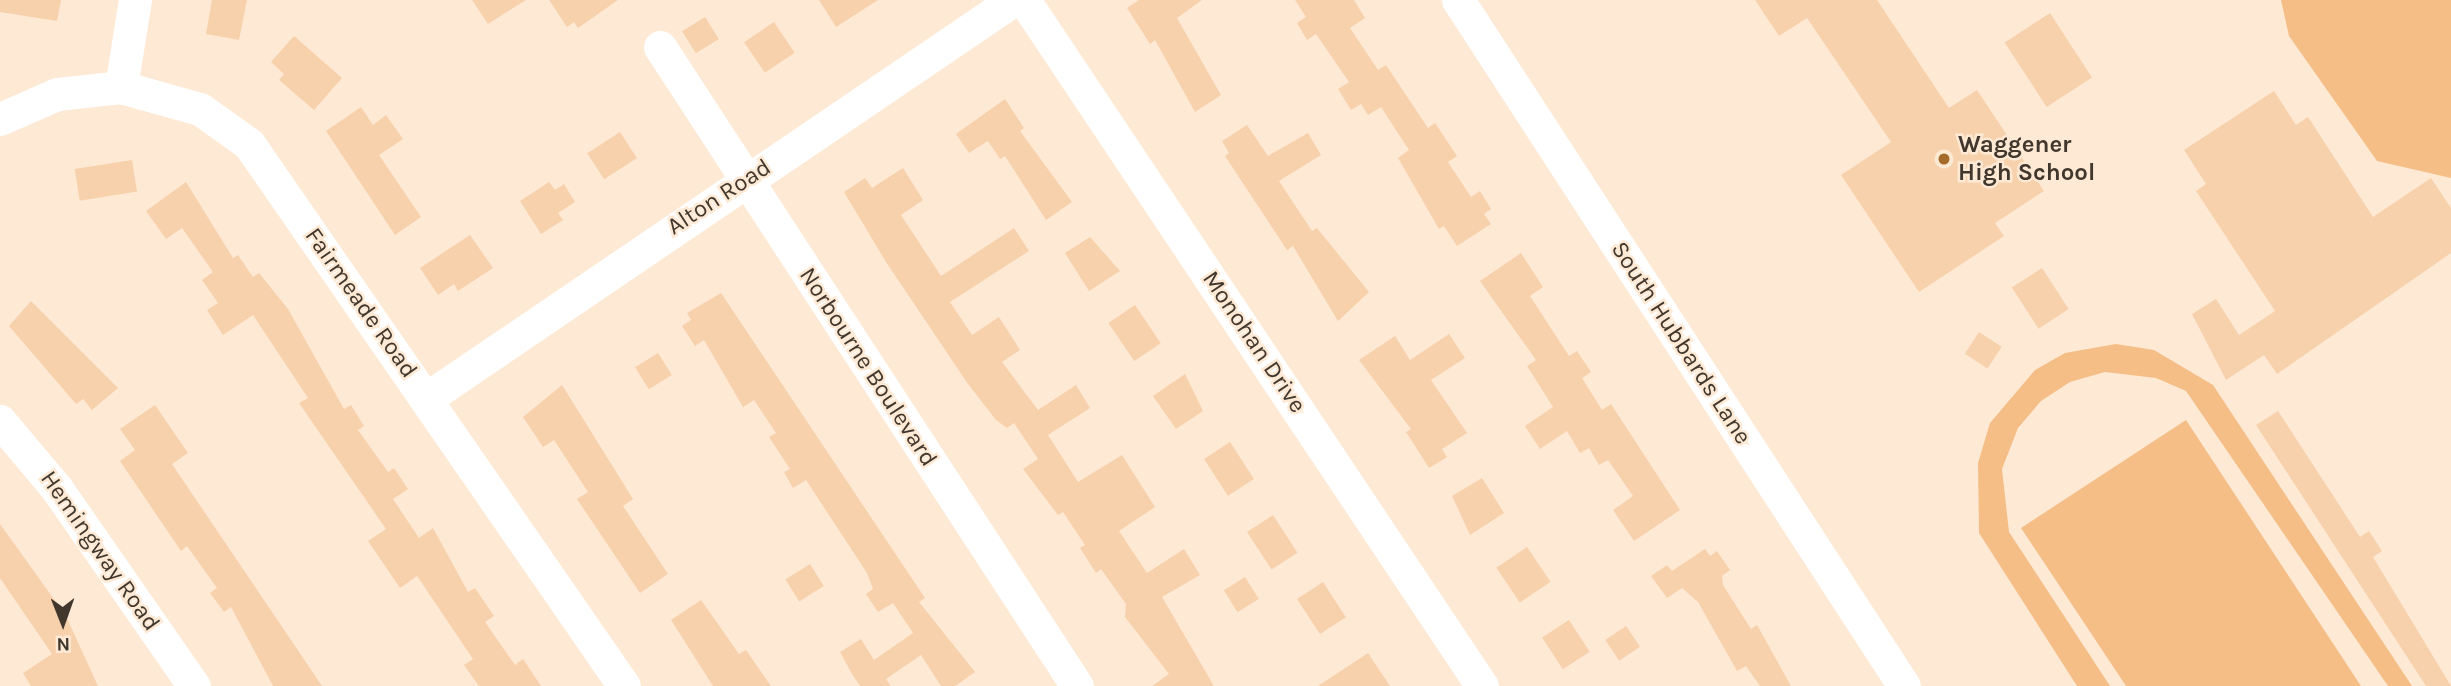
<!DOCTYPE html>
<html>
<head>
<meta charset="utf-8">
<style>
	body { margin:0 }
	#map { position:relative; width:2451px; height:686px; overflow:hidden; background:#fee9d5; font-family:Karla,sans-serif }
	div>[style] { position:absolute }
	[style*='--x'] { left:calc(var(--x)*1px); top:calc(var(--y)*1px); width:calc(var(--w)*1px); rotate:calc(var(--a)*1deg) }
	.green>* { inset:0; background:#f5be87 }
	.building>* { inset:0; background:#f7d1ac; transform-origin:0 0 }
	.minor>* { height:33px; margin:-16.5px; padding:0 16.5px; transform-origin:16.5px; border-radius:16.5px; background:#fff }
	.dots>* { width:19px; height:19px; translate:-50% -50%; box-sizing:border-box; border:4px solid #fee9d5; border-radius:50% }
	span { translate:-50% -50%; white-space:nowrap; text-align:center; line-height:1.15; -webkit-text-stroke:5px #fee9d5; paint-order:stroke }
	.poi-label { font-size:24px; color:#41372d; font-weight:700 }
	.left { translate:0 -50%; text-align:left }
	.street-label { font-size:24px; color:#41372d }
	.north { position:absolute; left:28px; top:588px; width:70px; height:70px; -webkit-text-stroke:5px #fee9d5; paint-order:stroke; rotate:179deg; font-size:19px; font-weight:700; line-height:28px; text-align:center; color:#41372d }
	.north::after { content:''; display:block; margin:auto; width:24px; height:32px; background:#41372d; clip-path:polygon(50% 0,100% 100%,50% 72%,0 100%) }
</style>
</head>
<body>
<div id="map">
	<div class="green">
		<div style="clip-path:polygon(2281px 0,2451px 0,2451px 178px,2377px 161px,2289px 36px)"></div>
		<div style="clip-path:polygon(2116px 344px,2154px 350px,2213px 385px,2412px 686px,2388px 686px,2186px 391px,2156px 378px,2105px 372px,2070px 382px,2041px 401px,2018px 428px,2002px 469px,2009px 532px,2110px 686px,2077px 686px,1979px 533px,1978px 463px,1990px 423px,2035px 370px,2065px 353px)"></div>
		<div style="clip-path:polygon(2186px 420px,2361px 686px,2126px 686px,2021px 528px)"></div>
	</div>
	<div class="building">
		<div style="clip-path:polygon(0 0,61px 0,57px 21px,0 12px)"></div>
		<div style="clip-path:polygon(212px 0,247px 0,239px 40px,206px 34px)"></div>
		<div style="clip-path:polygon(472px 0,526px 0,488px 24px)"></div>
		<div style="clip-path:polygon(549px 0,618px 0,578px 28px,574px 22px,567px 27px)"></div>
		<div style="clip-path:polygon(819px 0,878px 0,836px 27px)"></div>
		<div style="clip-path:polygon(1139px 0,1202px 0,1177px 18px,1221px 95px,1195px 112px,1155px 40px,1150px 44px,1127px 8px)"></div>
		<div style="clip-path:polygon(1295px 0,1354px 0,1365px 18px,1350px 28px,1378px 70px,1386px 65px,1428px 128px,1435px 123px,1457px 156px,1448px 162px,1471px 197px,1480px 191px,1491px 209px,1484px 214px,1491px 224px,1457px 246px,1444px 226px,1439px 229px,1398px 158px,1409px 150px,1381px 107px,1368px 115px,1361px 104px,1351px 110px,1338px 89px,1349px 82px,1316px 34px,1307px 40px,1297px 23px,1306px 17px)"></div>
		<div style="clip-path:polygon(1755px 0,1877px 0,1949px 108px,1977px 90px,2044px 191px,1995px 223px,2004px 236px,1919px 292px,1841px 175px,1891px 142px,1807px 18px,1779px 36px)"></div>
		<div style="left:2050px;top:13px;width:77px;height:54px;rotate:57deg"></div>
		<div style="left:705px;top:17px;width:26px;height:27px;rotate:58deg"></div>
		<div style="left:774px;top:22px;width:37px;height:36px;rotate:56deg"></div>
		<div style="clip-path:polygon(294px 36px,342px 78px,314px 110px,279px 80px,284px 74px,271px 62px)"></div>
		<div style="clip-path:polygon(2274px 91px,2296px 125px,2308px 117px,2373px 217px,2431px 178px,2451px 208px,2451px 253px,2277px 374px,2264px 355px,2226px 380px,2192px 314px,2216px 299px,2239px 335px,2275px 311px,2196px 191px,2206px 184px,2184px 150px)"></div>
		<div style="clip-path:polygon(1005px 99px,1024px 128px,1020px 131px,1072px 202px,1046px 220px,1005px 156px,1000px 159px,988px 141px,969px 153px,956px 134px)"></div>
		<div style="clip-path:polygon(361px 107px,373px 125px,386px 115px,403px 139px,379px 155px,421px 217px,395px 235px,326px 131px)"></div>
		<div style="clip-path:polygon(1247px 125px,1268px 156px,1308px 133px,1321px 155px,1279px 181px,1312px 231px,1317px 228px,1369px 292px,1338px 321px,1293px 246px,1287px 250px,1225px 156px,1229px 153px,1222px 141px)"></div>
		<div style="left:620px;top:132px;width:31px;height:39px;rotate:57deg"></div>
		<div style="left:132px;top:160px;width:32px;height:58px;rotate:81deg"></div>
		<div style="clip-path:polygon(903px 168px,923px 200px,901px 215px,941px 276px,1014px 228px,1029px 251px,950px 302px,972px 335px,999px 317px,1020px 350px,1002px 362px,1038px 410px,1076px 385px,1090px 408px,1048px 435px,1078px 482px,1122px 455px,1155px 507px,1119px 531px,1147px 573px,1184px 549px,1200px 575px,1162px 597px,1214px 686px,1152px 686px,1169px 674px,1125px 617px,1126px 604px,1101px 569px,1096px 573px,1080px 548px,1085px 545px,1063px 512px,1058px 515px,1023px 469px,1038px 459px,1014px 423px,1007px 428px,996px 420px,968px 384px,886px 262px,844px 192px,865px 178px,872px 188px)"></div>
		<div style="clip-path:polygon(186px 182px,233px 258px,238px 255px,253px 277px,259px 273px,288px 309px,344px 409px,351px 405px,364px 426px,358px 430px,388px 472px,394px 468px,408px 489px,393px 499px,419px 538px,433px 528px,468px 592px,475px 588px,494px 616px,485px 622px,515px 665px,523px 659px,541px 686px,479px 686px,464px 665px,473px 659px,417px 576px,400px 588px,368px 541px,386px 529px,299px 403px,308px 398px,253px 315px,223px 335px,207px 310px,218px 303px,202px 280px,213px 272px,182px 228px,166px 239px,146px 211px)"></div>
		<div style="clip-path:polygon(549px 182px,555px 190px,564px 184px,575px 202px,558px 213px,563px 220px,541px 234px,520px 201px)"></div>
		<div style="clip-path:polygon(470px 235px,493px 268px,458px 291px,454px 284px,438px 295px,420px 268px)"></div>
		<div style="clip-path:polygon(1090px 237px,1120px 271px,1089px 291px,1065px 253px)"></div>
		<div style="clip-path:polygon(1521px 253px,1543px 287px,1530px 296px,1569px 356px,1577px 351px,1591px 372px,1582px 378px,1602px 410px,1611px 404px,1680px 510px,1634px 541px,1613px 510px,1633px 496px,1608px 460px,1599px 465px,1589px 448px,1580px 453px,1567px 431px,1540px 449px,1525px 426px,1553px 407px,1527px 366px,1536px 360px,1480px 281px)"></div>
		<div style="left:2042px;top:268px;width:49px;height:36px;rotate:57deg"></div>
		<div style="clip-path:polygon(721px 293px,925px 598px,919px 602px,975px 672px,955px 686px,941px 686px,921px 655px,886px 679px,891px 686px,860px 686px,852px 674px,840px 652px,861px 639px,874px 660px,913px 633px,893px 603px,878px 612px,866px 594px,873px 589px,867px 573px,806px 480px,793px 488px,784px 472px,790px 469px,769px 437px,776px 433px,754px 400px,743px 407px,704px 340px,695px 346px,682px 326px,691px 320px,687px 313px)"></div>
		<div style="clip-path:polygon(31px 301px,118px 388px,92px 410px,83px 399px,76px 404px,9px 326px)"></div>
		<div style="left:1135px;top:305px;width:46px;height:32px;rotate:56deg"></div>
		<div style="left:1979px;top:332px;width:27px;height:26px;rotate:33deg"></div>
		<div style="clip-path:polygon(1449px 334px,1465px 358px,1431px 380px,1467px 433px,1442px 449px,1447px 457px,1429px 468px,1406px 432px,1411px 429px,1359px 360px,1395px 336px,1410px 360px)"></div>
		<div style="left:658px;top:353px;width:26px;height:27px;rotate:58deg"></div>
		<div style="clip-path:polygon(1185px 374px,1203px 411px,1176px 429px,1153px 396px)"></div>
		<div style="clip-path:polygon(562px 385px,633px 499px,623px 506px,668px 574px,640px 593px,577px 499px,588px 492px,554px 440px,543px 447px,523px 417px)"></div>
		<div style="clip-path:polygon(155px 405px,188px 453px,172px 464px,322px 686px,273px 686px,231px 607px,224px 612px,210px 593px,217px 588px,187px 546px,181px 551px,120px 461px,135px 450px,120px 429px)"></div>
		<div style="clip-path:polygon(2278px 411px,2360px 537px,2369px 531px,2382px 551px,2373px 557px,2451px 686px,2426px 686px,2256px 425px)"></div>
		<div style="left:1230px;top:442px;width:44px;height:31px;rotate:57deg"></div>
		<div style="clip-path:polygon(1482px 478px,1504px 513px,1470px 535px,1452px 496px)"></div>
		<div style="left:1273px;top:515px;width:45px;height:31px;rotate:57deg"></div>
		<div style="clip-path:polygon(0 524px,66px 616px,98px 686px,31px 686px,23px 673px,52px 654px,0 578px)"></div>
		<div style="left:1527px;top:547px;width:42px;height:37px;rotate:56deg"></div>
		<div style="clip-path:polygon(1705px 549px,1710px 556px,1717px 551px,1730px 570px,1722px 576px,1723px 585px,1751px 629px,1757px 625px,1791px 686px,1760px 686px,1746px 666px,1737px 671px,1698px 602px,1682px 588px,1667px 598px,1651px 576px,1667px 565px,1672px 571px)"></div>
		<div style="left:810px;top:564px;width:26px;height:29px;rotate:58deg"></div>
		<div style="left:1245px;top:577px;width:26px;height:25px;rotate:58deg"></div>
		<div style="left:1323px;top:582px;width:42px;height:31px;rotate:57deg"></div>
		<div style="clip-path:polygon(701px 600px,739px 654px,746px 650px,771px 686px,713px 686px,671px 620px)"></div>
		<div style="left:1569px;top:620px;width:38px;height:32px;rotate:57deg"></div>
		<div style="left:1626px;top:626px;width:25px;height:25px;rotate:56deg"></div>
		<div style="clip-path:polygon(1368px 653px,1390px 686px,1318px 686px)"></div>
	</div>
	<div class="minor">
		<div style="--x:1024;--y:0;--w:825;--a:56.27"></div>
		<div style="--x:1458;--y:0;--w:818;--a:56.97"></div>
		<div style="--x:660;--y:47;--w:763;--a:56.87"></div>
		<div style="--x:121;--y:87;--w:88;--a:-80.9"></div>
		<div style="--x:0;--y:119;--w:62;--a:-23.7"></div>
		<div style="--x:57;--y:94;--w:64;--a:-6.2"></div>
		<div style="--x:121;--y:87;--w:82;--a:15.6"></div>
		<div style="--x:200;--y:109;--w:60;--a:35.5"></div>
		<div style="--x:249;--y:144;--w:659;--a:55.32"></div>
		<div style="--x:427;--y:398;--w:708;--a:-34.18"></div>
		<div style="--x:0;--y:421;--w:89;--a:50"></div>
		<div style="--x:57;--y:489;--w:240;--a:55.2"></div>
	</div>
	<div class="dots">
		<div style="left:1944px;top:159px;background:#a46b2a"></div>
	</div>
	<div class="poi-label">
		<span class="left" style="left:1958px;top:159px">Waggener<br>High School</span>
	</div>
	<div class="street-label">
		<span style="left:719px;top:197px;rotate:-33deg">Alton Road</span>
		<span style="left:361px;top:303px;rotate:55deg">Fairmeade Road</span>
		<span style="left:1254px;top:342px;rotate:56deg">Monohan Drive</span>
		<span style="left:1681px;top:343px;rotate:57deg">South Hubbards Lane</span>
		<span style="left:868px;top:367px;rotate:57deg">Norbourne Boulevard</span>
		<span style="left:100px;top:551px;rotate:55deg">Hemingway Road</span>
	</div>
	<div class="north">N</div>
</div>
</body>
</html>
